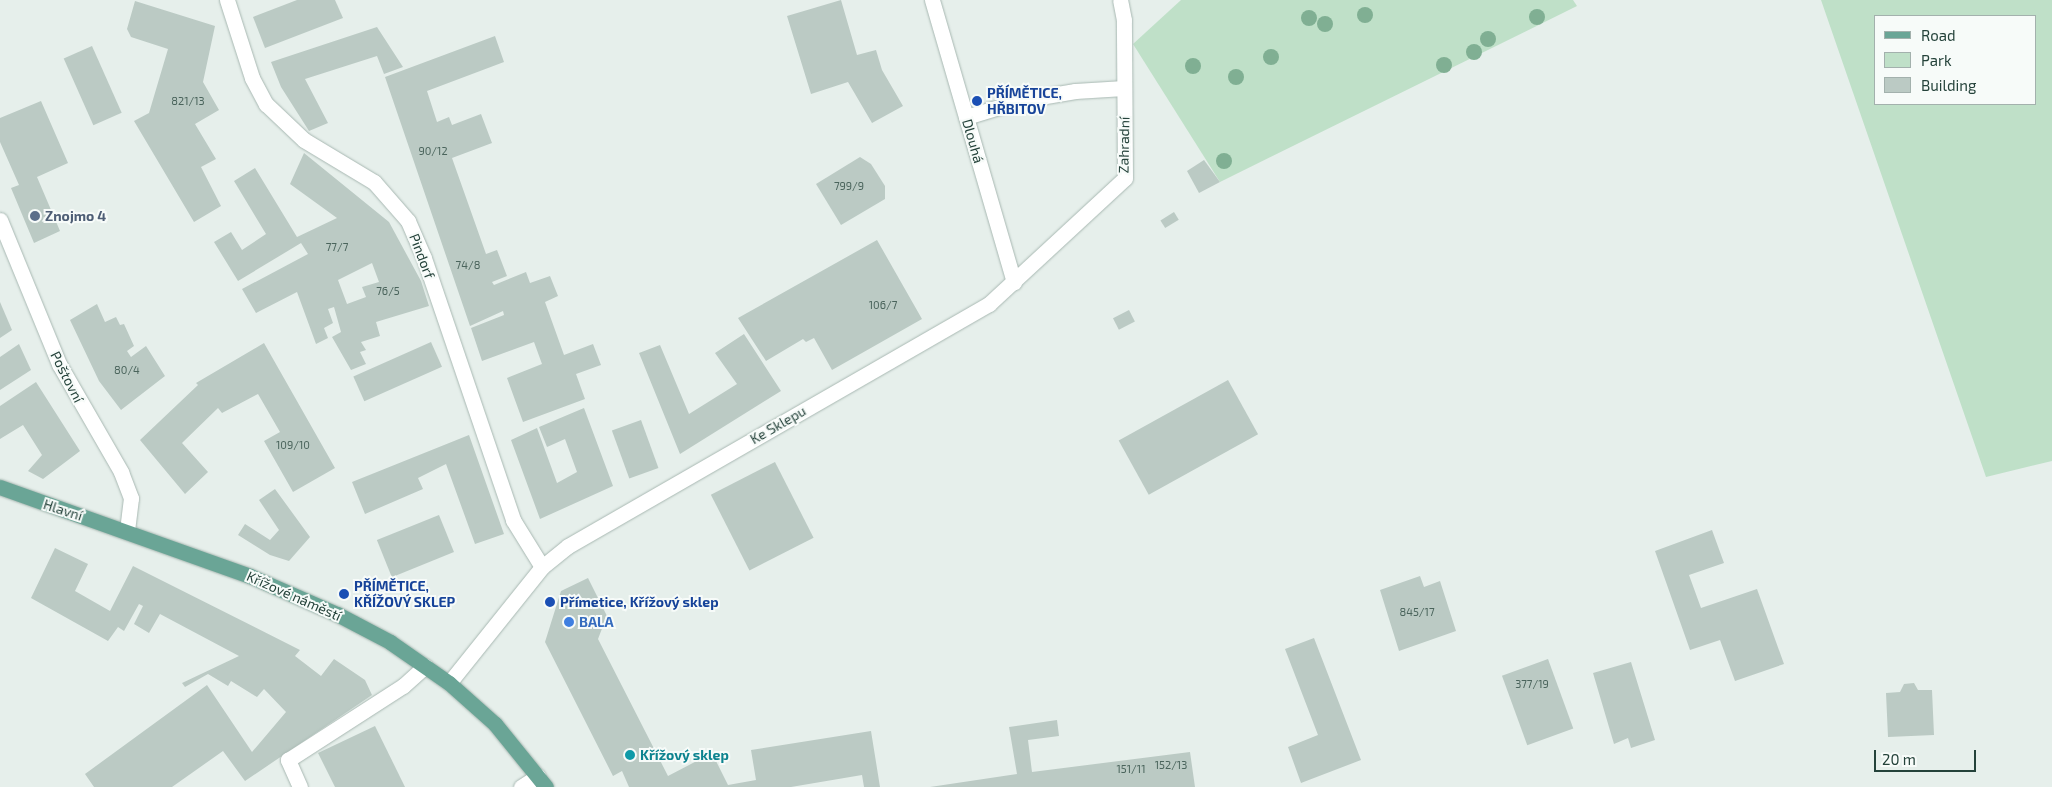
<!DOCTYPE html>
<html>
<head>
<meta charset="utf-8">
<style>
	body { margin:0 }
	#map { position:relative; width:2052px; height:787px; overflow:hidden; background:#e6efeb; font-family:"Exo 2",sans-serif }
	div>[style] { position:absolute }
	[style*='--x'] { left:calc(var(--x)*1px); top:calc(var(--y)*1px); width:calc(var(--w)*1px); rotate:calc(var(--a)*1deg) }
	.green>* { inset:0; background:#bfe0c8 }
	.building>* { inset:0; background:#bbcac4; transform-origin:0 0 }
	.roads { filter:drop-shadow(0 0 1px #a8b8b2) drop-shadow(0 0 1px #a8b8b2) }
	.minor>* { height:15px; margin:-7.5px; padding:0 7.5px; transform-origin:7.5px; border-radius:7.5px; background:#fff }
	.major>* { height:15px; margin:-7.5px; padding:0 7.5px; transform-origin:7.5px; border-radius:7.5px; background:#6aa596 }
	.trees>* { width:16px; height:16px; margin:-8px; border-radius:50%; background:#80af93 }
	.dots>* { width:14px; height:14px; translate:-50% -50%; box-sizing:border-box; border:2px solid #f7fbf9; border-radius:50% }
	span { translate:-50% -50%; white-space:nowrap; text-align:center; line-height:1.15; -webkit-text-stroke:4px #f7fbf9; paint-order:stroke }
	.number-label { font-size:11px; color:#4a645c }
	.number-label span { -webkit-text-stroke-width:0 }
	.transit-label { font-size:14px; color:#164399; font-weight:700 }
	.left { translate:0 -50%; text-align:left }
	.street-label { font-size:14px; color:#24423a }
	.service-label { font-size:14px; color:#4e5e75; font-weight:700 }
	.shop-label { font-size:14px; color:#366cbe; font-weight:700 }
	.culture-label { font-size:14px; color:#0d838f; font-weight:700 }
	.legend { position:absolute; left:1874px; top:15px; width:162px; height:90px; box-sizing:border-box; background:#f7fbf9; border:1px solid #a3b1ad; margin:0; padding:6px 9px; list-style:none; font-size:15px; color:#24423a }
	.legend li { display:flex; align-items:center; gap:10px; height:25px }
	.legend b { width:25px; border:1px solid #a3b1ad }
	.scale { position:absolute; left:1874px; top:750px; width:102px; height:22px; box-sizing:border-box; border:2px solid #24423a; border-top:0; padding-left:6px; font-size:15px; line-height:18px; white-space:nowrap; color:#24423a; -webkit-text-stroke:4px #f7fbf9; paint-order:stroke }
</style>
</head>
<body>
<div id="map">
	<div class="green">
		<div style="clip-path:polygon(1181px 0,1573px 0,1577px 6px,1220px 182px,1133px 44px)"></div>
		<div style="clip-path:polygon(evenodd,1821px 0,2052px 0,2052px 461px,1986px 477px,1821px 0,2036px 16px,2036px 104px,1876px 104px,1876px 16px,2036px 16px)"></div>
	</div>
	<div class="building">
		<div style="clip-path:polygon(297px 0,335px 0,343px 18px,265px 48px,253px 17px)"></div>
		<div style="clip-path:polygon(841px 0,857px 55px,876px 50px,882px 70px,903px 106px,872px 123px,848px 82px,811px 94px,787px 16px)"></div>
		<div style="clip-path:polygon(135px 1px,215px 26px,203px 82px,219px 110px,195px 124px,216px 159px,201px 167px,221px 206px,194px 222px,134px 121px,149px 113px,168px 49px,131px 37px,127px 29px)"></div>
		<div style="clip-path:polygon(377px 27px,403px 67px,384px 74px,377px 56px,305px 79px,328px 123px,309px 131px,281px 87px,271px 62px)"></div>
		<div style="clip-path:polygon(495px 36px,504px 62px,427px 91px,437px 122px,449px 117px,452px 125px,481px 114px,492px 143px,452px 158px,486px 254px,497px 250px,507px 276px,492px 282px,494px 285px,526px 272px,530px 283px,550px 276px,558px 296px,545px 302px,564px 355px,593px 344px,601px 365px,576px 374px,585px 399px,523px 422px,507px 378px,542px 364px,534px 342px,482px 361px,471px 328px,504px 315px,503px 311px,470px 326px,385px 77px)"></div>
		<div style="left:92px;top:46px;width:73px;height:31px;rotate:66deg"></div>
		<div style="clip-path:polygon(41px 101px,68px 163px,37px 177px,60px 231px,34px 243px,11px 188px,19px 185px,0 142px,0 118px)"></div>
		<div style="clip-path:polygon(evenodd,304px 153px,389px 222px,421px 281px,429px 306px,376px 322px,380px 336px,361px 342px,366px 350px,360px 352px,366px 364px,351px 370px,332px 337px,341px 332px,334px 307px,328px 309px,333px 323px,324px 328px,328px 338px,316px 344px,297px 292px,256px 313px,242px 289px,308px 254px,301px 243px,238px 281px,214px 242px,231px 232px,242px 250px,266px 234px,234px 181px,255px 168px,297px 237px,337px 218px,290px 184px,304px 153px,372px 263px,379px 282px,362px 287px,366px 297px,347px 304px,338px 280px,372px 263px)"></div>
		<div style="clip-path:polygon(860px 157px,871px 164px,885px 186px,885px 199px,841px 225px,816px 184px)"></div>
		<div style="clip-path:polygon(1204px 160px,1220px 182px,1199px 193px,1187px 171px)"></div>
		<div style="left:1174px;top:212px;width:9px;height:16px;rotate:58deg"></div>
		<div style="clip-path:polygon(877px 240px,922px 319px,832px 370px,814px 338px,806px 342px,803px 339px,766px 361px,738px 318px)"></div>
		<div style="clip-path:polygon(0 302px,12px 330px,0 338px)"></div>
		<div style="clip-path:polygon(97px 304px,105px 322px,116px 317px,120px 325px,124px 324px,134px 346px,127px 351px,131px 357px,146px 346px,165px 376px,121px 410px,99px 381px,70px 320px)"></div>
		<div style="left:1129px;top:310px;width:13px;height:18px;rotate:63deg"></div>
		<div style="clip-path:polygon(744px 334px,781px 391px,680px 454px,639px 353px,660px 345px,689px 414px,737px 384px,715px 353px)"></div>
		<div style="left:431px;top:342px;width:27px;height:85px;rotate:66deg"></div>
		<div style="clip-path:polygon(264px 343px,335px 468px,293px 492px,264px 441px,280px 432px,258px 394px,222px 413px,218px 408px,182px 443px,208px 472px,185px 494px,140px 440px,198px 385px,196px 383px)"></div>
		<div style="clip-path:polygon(19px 344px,31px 370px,0 390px,0 357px)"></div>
		<div style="left:1228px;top:380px;width:62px;height:125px;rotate:61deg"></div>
		<div style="clip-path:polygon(36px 382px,80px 451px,43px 479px,28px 471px,42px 455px,23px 425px,0 439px,0 406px)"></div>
		<div style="clip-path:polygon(584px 408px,613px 486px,540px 519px,511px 440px,537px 428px,557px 483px,577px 472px,565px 439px,547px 447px,539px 427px)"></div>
		<div style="left:641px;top:420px;width:51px;height:31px;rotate:70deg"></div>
		<div style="clip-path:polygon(469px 435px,504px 534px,475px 544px,446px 464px,418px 478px,423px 489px,365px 514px,352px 482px)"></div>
		<div style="left:775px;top:462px;width:85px;height:72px;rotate:63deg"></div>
		<div style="clip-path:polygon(275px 489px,310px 537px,289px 561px,270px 555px,238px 535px,245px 524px,270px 540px,279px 530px,259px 500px)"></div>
		<div style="left:439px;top:515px;width:40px;height:67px;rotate:68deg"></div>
		<div style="clip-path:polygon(1712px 530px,1724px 563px,1689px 575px,1701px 608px,1757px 589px,1784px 664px,1735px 681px,1720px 640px,1690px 650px,1655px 551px)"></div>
		<div style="clip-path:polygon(55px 548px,88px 564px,75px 591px,110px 611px,133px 566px,300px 650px,295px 656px,321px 676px,334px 659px,365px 680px,372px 695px,245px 781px,223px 751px,172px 787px,94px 787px,85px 774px,207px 685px,252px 752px,286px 712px,264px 689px,257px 697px,231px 681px,228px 686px,208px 674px,185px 687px,182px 683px,239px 656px,160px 614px,149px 633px,134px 624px,143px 606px,139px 604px,124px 631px,118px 627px,108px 641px,31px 598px)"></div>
		<div style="clip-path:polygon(1420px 576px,1424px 587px,1440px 581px,1456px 631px,1399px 651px,1380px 590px)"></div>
		<div style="clip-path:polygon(588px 578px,610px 622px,603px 626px,598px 639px,668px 776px,712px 753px,728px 785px,756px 780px,751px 750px,871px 731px,880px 787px,864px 787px,862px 775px,791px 787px,629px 787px,622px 771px,613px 776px,545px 642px,561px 591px)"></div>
		<div style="clip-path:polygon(1314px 638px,1361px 760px,1301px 783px,1288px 747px,1318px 735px,1285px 649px)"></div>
		<div style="left:1548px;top:659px;width:74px;height:49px;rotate:70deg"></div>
		<div style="clip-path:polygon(1631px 662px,1655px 740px,1631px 748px,1628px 738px,1614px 744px,1593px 673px)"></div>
		<div style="clip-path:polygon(1914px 683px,1918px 690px,1932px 690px,1934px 735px,1888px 737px,1886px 693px,1900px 692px,1904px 684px)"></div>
		<div style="clip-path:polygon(1057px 720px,1059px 736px,1028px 740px,1032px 772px,1190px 752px,1195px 787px,930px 787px,1017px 774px,1009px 727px)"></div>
		<div style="clip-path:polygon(375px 726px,405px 787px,335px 787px,318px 753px)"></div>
	</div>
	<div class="roads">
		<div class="minor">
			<div style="--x:227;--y:0;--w:82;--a:72.2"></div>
			<div style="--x:252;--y:78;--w:30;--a:62"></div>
			<div style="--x:266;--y:104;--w:52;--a:43.5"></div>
			<div style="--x:304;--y:140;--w:82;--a:31"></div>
			<div style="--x:374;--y:182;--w:52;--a:48.9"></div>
			<div style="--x:408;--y:221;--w:40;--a:66.6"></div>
			<div style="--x:424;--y:258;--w:277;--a:71.2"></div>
			<div style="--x:513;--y:520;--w:55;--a:58.3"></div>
			<div style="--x:932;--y:0;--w:294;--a:73.8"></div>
			<div style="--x:966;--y:117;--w:59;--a:-16.9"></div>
			<div style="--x:1022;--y:100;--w:54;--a:-9.6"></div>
			<div style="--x:1075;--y:91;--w:49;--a:-3.5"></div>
			<div style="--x:0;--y:220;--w:156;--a:67.7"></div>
			<div style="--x:59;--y:364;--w:125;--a:60.1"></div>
			<div style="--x:121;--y:472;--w:28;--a:69"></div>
			<div style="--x:131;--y:498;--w:33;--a:97"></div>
			<div style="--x:449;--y:683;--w:149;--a:-51.3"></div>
			<div style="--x:542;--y:567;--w:33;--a:-39"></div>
			<div style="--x:568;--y:546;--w:486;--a:-29.9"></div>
			<div style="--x:989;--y:304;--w:185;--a:-42.8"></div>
			<div style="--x:1125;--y:178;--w:158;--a:-90.4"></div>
			<div style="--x:1124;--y:20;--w:20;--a:-101"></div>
			<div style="--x:300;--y:787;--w:30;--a:-114"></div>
			<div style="--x:288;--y:760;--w:137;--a:-32.8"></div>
			<div style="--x:403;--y:686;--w:30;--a:-42"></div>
			<div style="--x:521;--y:787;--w:20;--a:-33"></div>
		</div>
		<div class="major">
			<div style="--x:0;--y:487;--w:265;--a:19.6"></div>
			<div style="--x:250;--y:576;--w:95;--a:23.6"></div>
			<div style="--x:337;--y:614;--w:60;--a:27.8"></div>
			<div style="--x:390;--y:642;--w:72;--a:34.8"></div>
			<div style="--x:449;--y:683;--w:62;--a:41.7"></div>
			<div style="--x:495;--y:724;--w:81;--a:51"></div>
		</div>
	</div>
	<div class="trees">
		<div style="left:1365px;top:15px"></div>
		<div style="left:1537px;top:17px"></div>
		<div style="left:1309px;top:18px"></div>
		<div style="left:1325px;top:24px"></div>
		<div style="left:1488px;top:39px"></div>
		<div style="left:1474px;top:52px"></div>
		<div style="left:1271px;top:57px"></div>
		<div style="left:1444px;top:65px"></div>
		<div style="left:1193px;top:66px"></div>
		<div style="left:1236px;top:77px"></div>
		<div style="left:1224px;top:161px"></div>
	</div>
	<div class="dots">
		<div style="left:977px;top:101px;background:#1a4fb4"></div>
		<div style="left:35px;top:216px;background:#5c6f8a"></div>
		<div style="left:344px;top:594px;background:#1a4fb4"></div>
		<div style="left:550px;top:602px;background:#1a4fb4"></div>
		<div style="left:569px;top:622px;background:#3f7fe0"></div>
		<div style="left:630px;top:755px;background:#0f9aa8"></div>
	</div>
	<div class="number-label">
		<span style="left:188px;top:101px">821/13</span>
		<span style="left:433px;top:151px">90/12</span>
		<span style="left:849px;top:186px">799/9</span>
		<span style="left:337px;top:247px">77/7</span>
		<span style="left:468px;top:265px">74/8</span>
		<span style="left:388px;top:291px">76/5</span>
		<span style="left:883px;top:305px">106/7</span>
		<span style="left:127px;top:370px">80/4</span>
		<span style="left:293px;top:445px">109/10</span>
		<span style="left:1417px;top:612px">845/17</span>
		<span style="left:1532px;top:684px">377/19</span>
		<span style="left:1171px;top:765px">152/13</span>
		<span style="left:1131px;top:769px">151/11</span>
	</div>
	<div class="transit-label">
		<span class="left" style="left:987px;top:101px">PŘÍMĚTICE,<br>HŘBITOV</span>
		<span class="left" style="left:354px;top:594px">PŘÍMĚTICE,<br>KŘÍŽOVÝ SKLEP</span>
		<span class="left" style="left:560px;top:602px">Přímetice, Křížový sklep</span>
	</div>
	<div class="street-label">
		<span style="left:973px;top:141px;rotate:74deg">Dlouhá</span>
		<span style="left:1124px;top:145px;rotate:-89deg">Zahradní</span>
		<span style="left:422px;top:256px;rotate:69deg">Pindorf</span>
		<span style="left:67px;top:377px;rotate:63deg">Poštovní</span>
		<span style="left:778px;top:425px;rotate:-30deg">Ke Sklepu</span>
		<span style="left:63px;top:510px;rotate:18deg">Hlavní</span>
		<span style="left:294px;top:596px;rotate:24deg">Křížové náměstí</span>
	</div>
	<div class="service-label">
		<span class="left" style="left:45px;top:216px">Znojmo 4</span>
	</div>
	<div class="shop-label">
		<span class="left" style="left:579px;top:622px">BALA</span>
	</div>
	<div class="culture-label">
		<span class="left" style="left:640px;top:755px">Křížový sklep</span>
	</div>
	<ul class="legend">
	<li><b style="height:6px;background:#6aa596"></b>Road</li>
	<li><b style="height:14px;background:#bfe0c8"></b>Park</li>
	<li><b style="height:14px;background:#bbcac4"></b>Building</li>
	</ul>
	<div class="scale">20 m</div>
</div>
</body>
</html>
